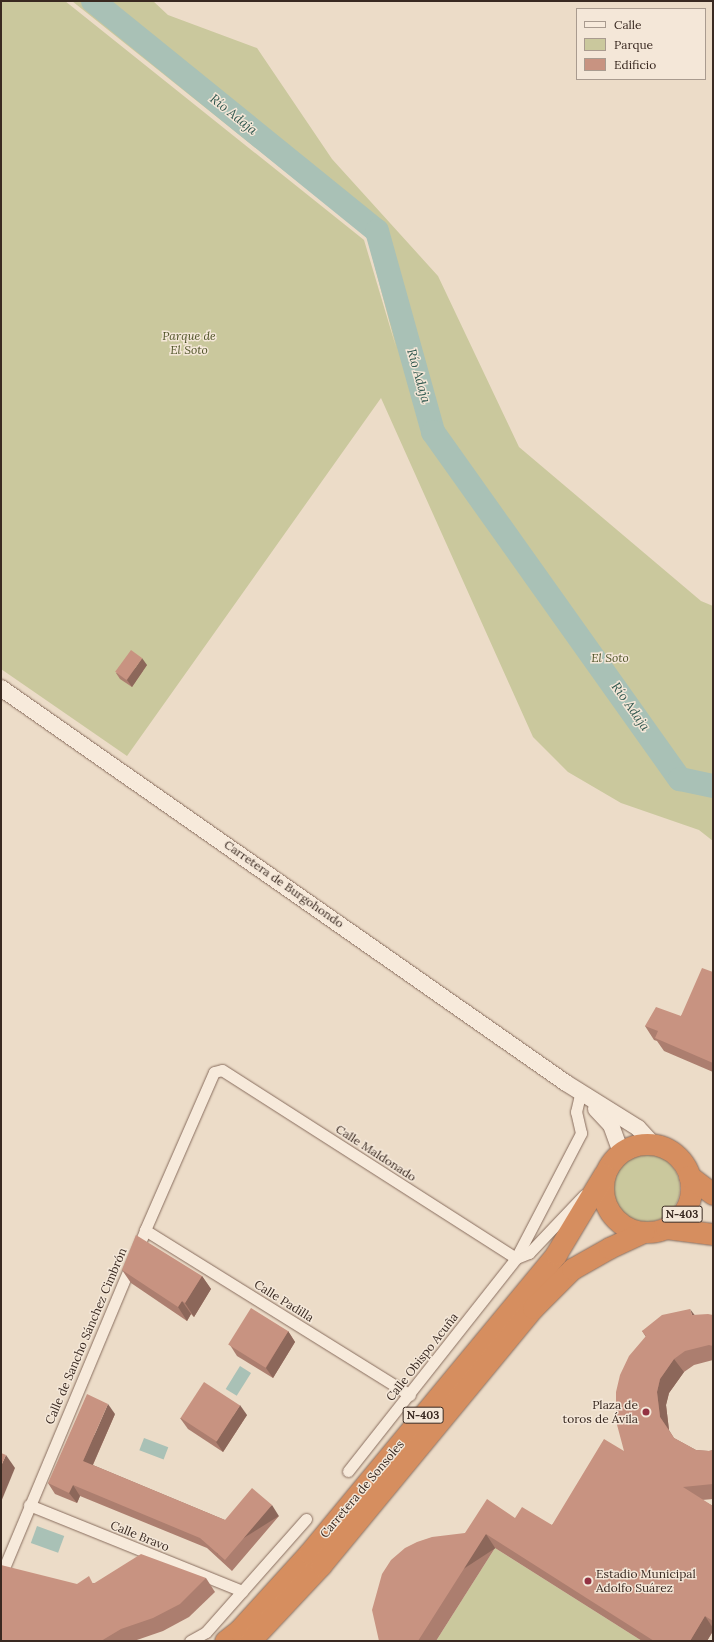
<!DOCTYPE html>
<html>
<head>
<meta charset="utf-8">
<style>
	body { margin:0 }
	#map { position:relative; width:714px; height:1642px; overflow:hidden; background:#ecdcc8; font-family:Lora,serif }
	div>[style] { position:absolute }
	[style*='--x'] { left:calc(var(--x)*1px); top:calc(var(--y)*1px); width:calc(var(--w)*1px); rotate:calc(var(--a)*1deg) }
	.green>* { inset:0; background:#cac89d }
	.round { border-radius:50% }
	.water>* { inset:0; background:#a9c1b6; transform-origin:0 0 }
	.river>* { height:24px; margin:-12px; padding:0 12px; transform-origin:12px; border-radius:12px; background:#a9c1b6 }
	.roads { filter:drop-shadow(0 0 1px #886d5e) drop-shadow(0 0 1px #886d5e) }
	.street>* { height:11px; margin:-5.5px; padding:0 5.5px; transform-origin:5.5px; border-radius:5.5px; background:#f7eadb }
	.secondary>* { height:16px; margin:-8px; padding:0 8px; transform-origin:8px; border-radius:8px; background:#f7eadb }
	.highway>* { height:21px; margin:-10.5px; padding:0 10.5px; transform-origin:10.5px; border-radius:10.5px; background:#d68e5f }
	.highway>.ring { margin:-10.5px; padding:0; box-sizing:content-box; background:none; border:21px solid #d68e5f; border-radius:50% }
	.wall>* { inset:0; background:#ac7e6f }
	.shaded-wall>* { inset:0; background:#8c675a; transform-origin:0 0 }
	.building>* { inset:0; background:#c89381; transform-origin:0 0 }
	.dots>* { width:11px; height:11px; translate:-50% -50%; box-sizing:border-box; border:2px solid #f4e7d8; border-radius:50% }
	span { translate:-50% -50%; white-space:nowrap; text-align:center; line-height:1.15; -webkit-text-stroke:3px #f4e7d8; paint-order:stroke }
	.shield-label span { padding:1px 3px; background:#f4e7d8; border:1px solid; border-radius:3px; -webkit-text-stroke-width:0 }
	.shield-label { font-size:11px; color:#392921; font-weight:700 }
	.park-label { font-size:12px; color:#505429; font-style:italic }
	.street-label { font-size:12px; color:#392921 }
	.poi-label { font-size:12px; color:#392921 }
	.right { translate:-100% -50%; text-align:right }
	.left { translate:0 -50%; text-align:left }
	.water-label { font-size:13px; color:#31584f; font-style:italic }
	.frame { position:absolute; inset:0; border:2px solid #392921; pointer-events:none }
	.legend { position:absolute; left:576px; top:8px; width:130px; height:72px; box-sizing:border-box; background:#f4e7d8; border:1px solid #a99b8f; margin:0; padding:5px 7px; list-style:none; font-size:12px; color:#392921 }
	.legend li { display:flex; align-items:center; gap:8px; height:20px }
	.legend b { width:20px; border:1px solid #a99b8f }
</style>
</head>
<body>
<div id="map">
	<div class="green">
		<div style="clip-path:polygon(1px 1px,65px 1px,364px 240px,396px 347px,367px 237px,72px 1px,153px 1px,168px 15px,257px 48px,332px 159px,438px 276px,519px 447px,701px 601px,713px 606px,713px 841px,699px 830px,621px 803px,568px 772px,533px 737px,381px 398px,127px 756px,1px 669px)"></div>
		<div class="round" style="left:612px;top:1154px;width:68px;height:68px"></div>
		<div style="clip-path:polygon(495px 1548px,642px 1641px,436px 1641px)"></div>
	</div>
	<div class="water">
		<div style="left:240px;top:1366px;width:13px;height:27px;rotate:32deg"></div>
		<div style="left:144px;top:1438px;width:26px;height:13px;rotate:21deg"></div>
		<div style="left:37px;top:1526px;width:29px;height:18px;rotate:20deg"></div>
	</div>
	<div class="river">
		<div style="--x:93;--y:1;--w:365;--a:39"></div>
		<div style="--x:377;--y:231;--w:209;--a:74.4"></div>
		<div style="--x:433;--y:432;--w:426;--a:54.6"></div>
		<div style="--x:680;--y:779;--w:34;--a:12"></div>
	</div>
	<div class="roads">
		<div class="street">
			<div style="--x:145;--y:1230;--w:312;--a:31.9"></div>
			<div style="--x:516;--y:1258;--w:14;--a:-21"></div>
			<div style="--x:529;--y:1253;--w:80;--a:-46.5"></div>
			<div style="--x:348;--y:1471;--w:271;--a:-51.7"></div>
			<div style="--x:516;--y:1258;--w:141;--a:-62.5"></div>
			<div style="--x:581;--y:1133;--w:22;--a:-103"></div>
			<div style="--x:576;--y:1112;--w:17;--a:-77"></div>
			<div style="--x:29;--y:1505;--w:230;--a:22"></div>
			<div style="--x:1;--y:1575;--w:374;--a:-67.3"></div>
			<div style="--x:145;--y:1230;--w:172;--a:-66.4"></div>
			<div style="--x:214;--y:1072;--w:8;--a:-14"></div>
			<div style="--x:222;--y:1070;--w:349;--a:32.6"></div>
			<div style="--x:190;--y:1641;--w:18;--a:-29"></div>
			<div style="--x:206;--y:1632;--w:151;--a:-48.5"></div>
		</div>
		<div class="secondary">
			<div style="--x:1;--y:688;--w:689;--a:34.96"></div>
			<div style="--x:566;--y:1083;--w:85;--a:32"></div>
			<div style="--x:638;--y:1128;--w:22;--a:47"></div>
			<div style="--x:596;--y:1109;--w:22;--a:47"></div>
			<div style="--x:611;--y:1125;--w:29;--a:70"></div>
		</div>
		<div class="highway">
			<div class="ring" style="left:603px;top:1144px;width:67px;height:67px"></div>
			<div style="--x:689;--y:1176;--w:30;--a:37"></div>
			<div style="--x:666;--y:1228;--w:47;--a:7.3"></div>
			<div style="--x:225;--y:1641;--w:18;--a:-38"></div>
			<div style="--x:239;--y:1630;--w:104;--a:-47.7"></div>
			<div style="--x:309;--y:1553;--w:388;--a:-50.4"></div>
			<div style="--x:556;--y:1254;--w:93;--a:-59"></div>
			<div style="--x:250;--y:1641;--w:104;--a:-46.9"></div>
			<div style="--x:321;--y:1565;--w:333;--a:-50.5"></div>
			<div style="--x:533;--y:1308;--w:55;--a:-45"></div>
			<div style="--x:572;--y:1269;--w:43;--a:-29.6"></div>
			<div style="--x:609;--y:1248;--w:38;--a:-25"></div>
		</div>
	</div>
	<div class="wall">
		<div style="clip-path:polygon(147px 665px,132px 687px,120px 679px,116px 673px)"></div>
		<div style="clip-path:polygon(713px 972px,713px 1072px,664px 1051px,657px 1041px,654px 1040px,645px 1026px,681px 1016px)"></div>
		<div style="clip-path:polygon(122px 1270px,202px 1276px,211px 1289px,194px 1317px,191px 1314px,187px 1321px,131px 1283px)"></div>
		<div style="clip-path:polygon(695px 1315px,713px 1315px,713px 1360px,694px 1365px,684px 1372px,669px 1393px,666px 1405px,669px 1430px,674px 1438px,696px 1450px,709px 1451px,713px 1450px,713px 1499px,702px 1500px,713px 1506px,713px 1631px,707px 1641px,642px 1641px,495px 1548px,436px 1641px,379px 1641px,465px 1533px,515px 1518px,552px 1525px,624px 1451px,646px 1337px,642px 1331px)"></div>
		<div style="clip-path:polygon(288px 1331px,295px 1342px,273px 1378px,237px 1356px,230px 1345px)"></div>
		<div style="clip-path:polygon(115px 1414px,93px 1465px,225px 1520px,279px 1516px,232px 1571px,207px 1548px,80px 1496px,77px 1503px,55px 1494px,48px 1483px)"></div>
		<div style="clip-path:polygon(247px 1415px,223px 1452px,188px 1429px,180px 1418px)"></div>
		<div style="clip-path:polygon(206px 1578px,215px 1592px,189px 1617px,163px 1631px,134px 1641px,1px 1641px,77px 1584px)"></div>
	</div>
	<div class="shaded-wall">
		<div style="clip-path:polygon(142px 658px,147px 665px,132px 687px,127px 680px)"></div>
		<div style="clip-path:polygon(202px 1276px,211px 1289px,194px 1317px,185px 1303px)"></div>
		<div style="clip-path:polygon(182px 1301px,191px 1314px,187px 1321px,178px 1307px)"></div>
		<div style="clip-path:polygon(690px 1309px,700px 1322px,692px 1315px)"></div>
		<div style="clip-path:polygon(288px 1331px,295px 1342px,273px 1378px,266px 1368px)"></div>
		<div style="clip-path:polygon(674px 1359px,684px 1372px,669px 1393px,666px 1405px,669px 1430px,660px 1417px,657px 1392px,660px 1379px)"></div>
		<div style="clip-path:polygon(108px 1404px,115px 1414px,90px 1471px,83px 1461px)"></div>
		<div style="clip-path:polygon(240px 1405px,247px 1415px,223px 1452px,216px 1442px)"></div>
		<div style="clip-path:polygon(6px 1455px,15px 1468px,1px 1502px,1px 1466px)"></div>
		<div style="clip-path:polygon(73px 1485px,80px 1496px,77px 1503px,69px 1493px)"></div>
		<div style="left:272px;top:1505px;width:13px;height:72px;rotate:58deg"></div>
		<div style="left:486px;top:1534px;width:17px;height:127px;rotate:57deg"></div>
		<div style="clip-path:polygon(705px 1616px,713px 1628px,713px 1631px,707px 1641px,690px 1641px)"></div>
	</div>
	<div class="building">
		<div style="left:131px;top:650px;width:14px;height:27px;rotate:36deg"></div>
		<div style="clip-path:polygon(702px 968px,713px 972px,713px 1063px,655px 1038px,658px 1031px,645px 1026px,656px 1007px,681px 1016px)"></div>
		<div style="clip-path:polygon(136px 1235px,202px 1276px,185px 1303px,182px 1301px,178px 1307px,122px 1270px)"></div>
		<div style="left:251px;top:1308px;width:44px;height:43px;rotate:32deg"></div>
		<div style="clip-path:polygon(690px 1309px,692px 1315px,708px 1314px,713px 1315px,713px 1346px,709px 1345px,685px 1351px,674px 1359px,660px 1379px,657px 1392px,660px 1417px,674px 1438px,696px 1450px,709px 1451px,713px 1450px,713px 1484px,683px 1487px,713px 1506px,713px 1621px,705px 1616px,690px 1641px,654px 1641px,486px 1534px,418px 1641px,379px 1641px,372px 1610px,382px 1574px,391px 1560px,405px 1548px,417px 1542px,432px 1537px,465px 1533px,487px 1499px,515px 1518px,522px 1507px,552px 1525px,604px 1439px,624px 1451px,616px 1421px,616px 1392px,620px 1375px,629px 1356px,646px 1336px,642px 1331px,662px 1315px)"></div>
		<div style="left:204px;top:1382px;width:43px;height:43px;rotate:33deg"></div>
		<div style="clip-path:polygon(87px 1394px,108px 1404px,83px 1461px,225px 1520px,252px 1488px,272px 1505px,225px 1560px,200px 1538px,73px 1485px,69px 1493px,48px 1483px)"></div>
		<div style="clip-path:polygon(1px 1453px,6px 1455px,1px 1466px)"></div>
		<div style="clip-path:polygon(141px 1554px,206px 1578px,180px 1604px,153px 1618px,121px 1629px,101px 1641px,1px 1641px,1px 1565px,77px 1584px,89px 1576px,93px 1584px)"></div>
	</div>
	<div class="dots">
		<div style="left:646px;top:1412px;background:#933242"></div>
		<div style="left:588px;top:1581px;background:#933242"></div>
	</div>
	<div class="shield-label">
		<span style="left:682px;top:1214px">N-403</span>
		<span style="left:423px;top:1415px">N-403</span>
	</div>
	<div class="park-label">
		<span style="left:189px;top:343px">Parque de<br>El Soto</span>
		<span style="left:610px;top:658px">El Soto</span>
	</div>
	<div class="street-label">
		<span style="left:284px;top:884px;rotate:35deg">Carretera de Burgohondo</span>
		<span style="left:376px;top:1153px;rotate:33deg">Calle Maldonado</span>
		<span style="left:284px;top:1301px;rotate:32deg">Calle Padilla</span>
		<span style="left:86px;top:1336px;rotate:-67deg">Calle de Sancho Sánchez Cimbrón</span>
		<span style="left:422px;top:1357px;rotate:-52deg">Calle Obispo Acuña</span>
		<span style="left:362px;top:1489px;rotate:-50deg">Carretera de Sonsoles</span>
		<span style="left:140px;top:1536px;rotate:22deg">Calle Bravo</span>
	</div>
	<div class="poi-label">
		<span class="right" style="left:638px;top:1412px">Plaza de<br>toros de Ávila</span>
		<span class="left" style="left:596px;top:1581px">Estadio Municipal<br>Adolfo Suárez</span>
	</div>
	<div class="water-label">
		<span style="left:233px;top:115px;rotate:39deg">Río Adaja</span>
		<span style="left:418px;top:376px;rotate:74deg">Río Adaja</span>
		<span style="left:630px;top:707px;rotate:55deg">Río Adaja</span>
	</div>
	<div class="frame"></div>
	<ul class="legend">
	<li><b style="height:5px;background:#f7eadb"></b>Calle</li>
	<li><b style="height:11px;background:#cac89d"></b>Parque</li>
	<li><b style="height:11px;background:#c89381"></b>Edificio</li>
	</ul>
</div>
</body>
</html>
